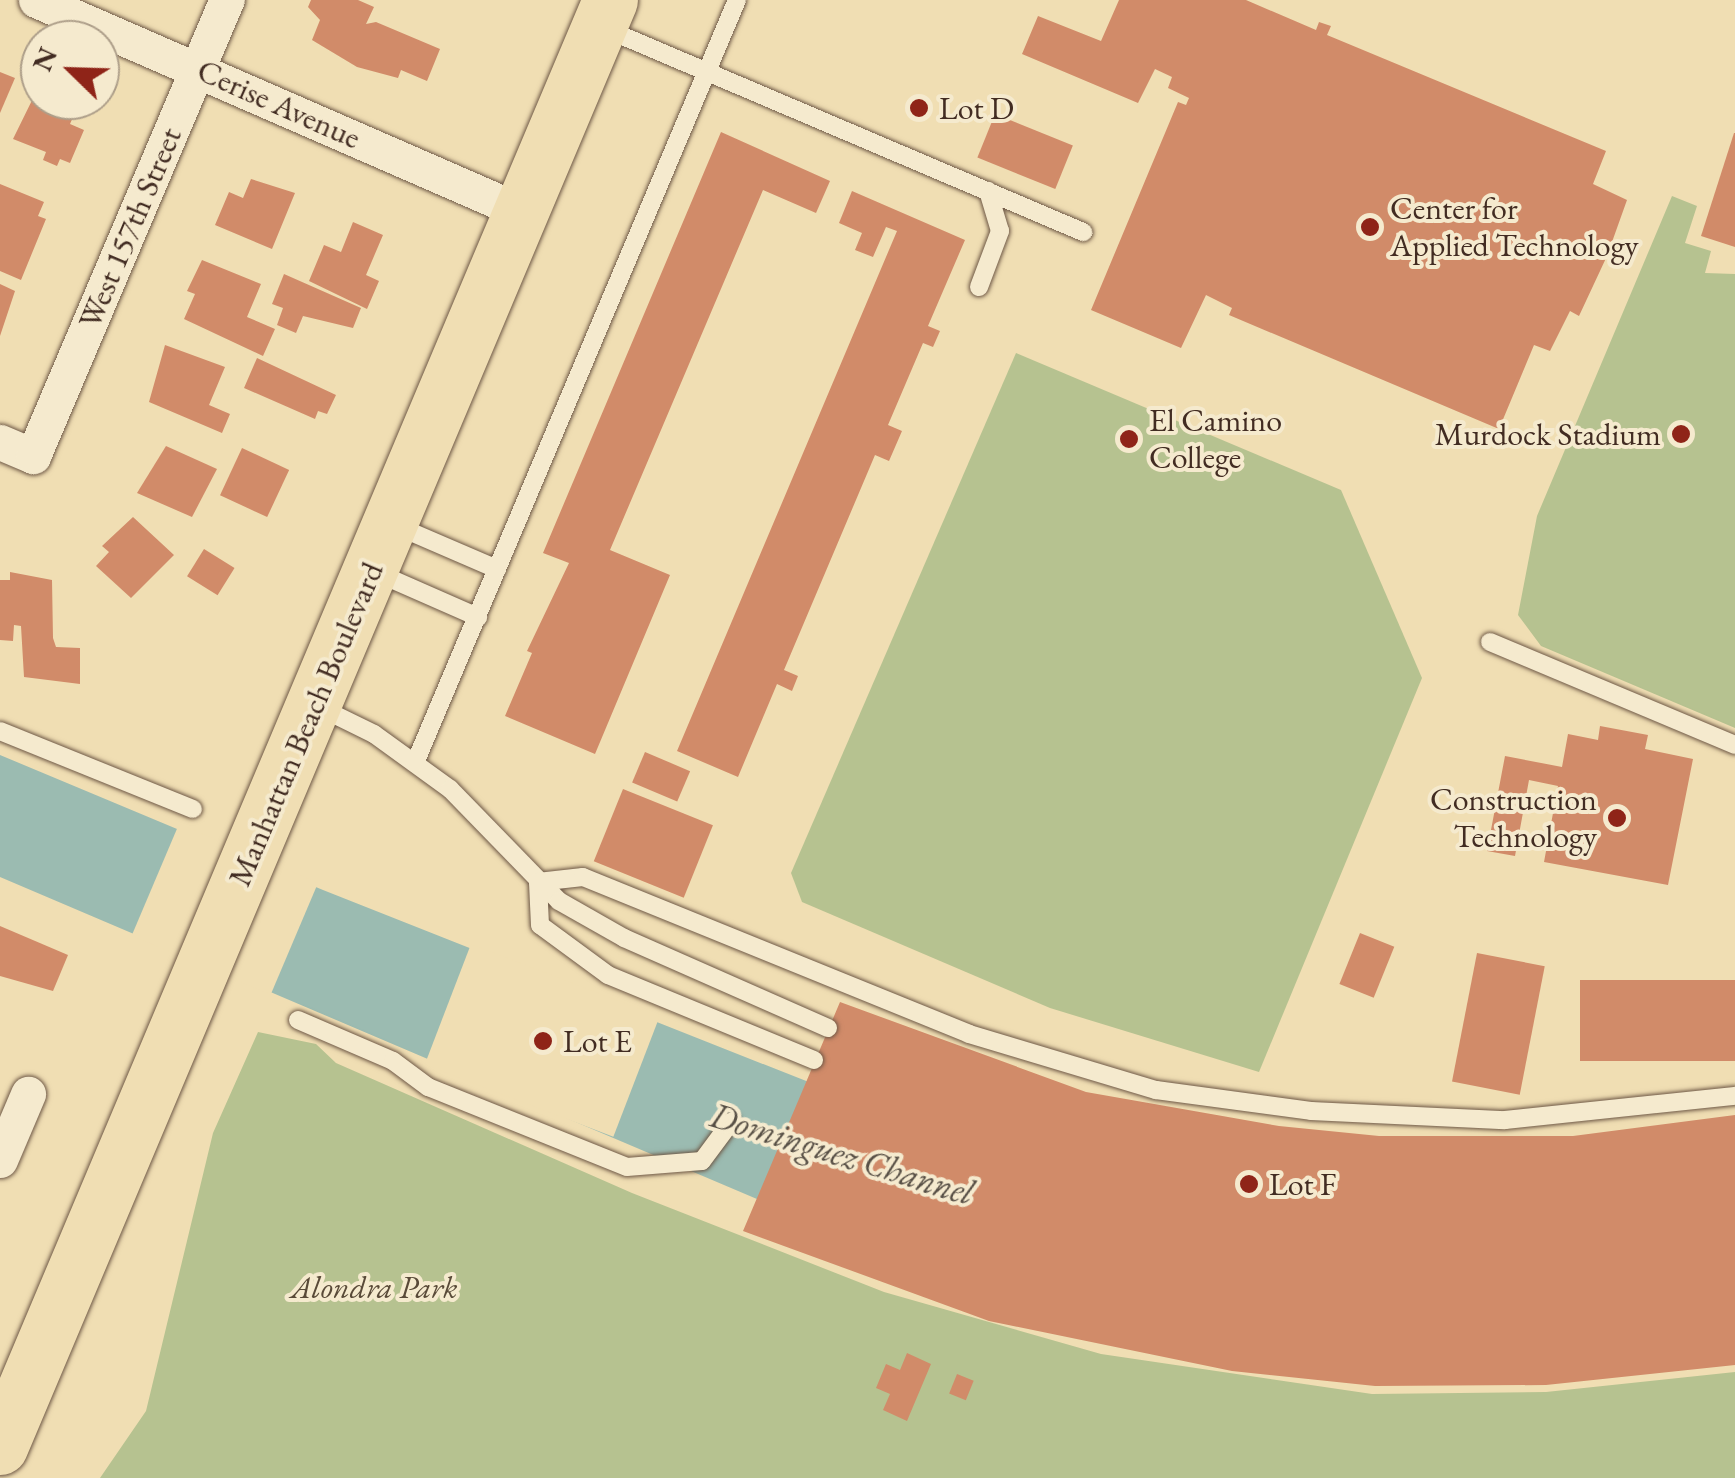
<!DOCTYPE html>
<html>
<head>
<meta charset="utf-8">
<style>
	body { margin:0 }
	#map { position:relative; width:1735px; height:1478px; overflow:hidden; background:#f0deb3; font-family:"EB Garamond",serif }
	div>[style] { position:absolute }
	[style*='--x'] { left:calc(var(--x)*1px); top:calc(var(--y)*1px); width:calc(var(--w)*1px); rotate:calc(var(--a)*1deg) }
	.green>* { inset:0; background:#b6c290 }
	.water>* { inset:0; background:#9bbbb1 }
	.pier>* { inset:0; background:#f0deb3; transform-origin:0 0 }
	.building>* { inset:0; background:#d18b69; transform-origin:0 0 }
	.roads { filter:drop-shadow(0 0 2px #6e5846) drop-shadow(0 0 2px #6e5846) }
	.lane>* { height:18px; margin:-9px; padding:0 9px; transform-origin:9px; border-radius:9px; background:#f5eace }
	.street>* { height:35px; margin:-17.5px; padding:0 17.5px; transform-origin:17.5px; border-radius:17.5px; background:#f5eace }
	.primary>* { height:55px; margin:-27.5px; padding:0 27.5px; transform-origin:27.5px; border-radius:27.5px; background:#f0deb3 }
	.dots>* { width:28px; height:28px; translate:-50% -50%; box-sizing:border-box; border:5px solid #f5eace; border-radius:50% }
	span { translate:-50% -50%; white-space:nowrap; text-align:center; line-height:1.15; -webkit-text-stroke:8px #f5eace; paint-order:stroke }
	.street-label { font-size:32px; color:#422c22 }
	.poi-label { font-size:32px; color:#422c22 }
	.left { translate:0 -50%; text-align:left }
	.right { translate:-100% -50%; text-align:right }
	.park-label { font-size:32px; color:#594a38; font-style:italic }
	.water-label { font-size:35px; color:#585046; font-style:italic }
	.north { position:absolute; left:20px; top:20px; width:100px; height:100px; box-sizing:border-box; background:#f5eace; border:2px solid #ad9e89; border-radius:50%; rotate:293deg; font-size:28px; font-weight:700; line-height:40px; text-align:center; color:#422c22 }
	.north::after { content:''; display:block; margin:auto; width:35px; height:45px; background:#8f2418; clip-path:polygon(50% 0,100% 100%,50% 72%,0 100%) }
</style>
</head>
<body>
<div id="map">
	<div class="green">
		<div style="clip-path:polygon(1672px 196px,1697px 206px,1685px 243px,1711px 251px,1705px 273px,1735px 274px,1735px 728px,1541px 646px,1518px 615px,1537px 516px)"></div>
		<div style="clip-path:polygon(1016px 353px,1341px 490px,1422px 678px,1259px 1072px,1050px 1008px,802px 902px,791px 873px)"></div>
		<div style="clip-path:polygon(258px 1032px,316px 1044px,336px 1063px,632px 1193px,884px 1292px,1101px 1354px,1372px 1394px,1546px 1392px,1735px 1372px,1735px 1478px,100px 1478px,146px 1411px,213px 1133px)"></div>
	</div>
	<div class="water">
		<div style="clip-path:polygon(0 755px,323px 890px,978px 1149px,778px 1208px,0 877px)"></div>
	</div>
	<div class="pier">
		<div style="left:179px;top:824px;width:151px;height:121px;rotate:23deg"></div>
		<div style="left:471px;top:944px;width:202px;height:129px;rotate:21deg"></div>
	</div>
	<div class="building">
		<div style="clip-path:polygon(311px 0,358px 0,374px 7px,366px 24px,376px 22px,440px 49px,427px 81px,401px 70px,398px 78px,357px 67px,312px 40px,320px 20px,308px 7px)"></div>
		<div style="clip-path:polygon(1119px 0,1246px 0,1316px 30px,1319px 22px,1331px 26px,1327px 35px,1606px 151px,1593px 184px,1627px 200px,1607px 256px,1579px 316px,1570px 311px,1550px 351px,1534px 345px,1499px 429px,1229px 315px,1232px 308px,1206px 295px,1181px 348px,1091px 310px,1178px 102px,1186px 105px,1189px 98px,1168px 88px,1172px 77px,1155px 69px,1138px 103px,1022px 54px,1038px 16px,1101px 41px)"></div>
		<div style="clip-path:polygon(0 72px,15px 78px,0 113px)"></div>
		<div style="clip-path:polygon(40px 84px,40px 100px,78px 105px,70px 124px,84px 130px,70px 163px,60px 159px,57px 166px,43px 160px,46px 152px,13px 139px)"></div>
		<div style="left:995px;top:114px;width:84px;height:47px;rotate:22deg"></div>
		<div style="clip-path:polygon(721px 132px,830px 181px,816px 213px,763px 190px,610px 550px,670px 575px,595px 754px,505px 716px,532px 653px,527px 651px,569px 563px,543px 553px)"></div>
		<div style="clip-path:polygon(1734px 133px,1735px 133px,1735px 247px,1701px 236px)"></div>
		<div style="clip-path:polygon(251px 179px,295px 193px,272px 249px,215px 225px,229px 192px,243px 198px)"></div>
		<div style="clip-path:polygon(0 184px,44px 202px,38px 216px,46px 219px,21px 280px,0 271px)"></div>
		<div style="clip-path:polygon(852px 191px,965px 240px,928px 326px,940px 331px,933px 347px,923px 343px,888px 425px,902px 431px,889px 461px,875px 455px,784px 670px,798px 676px,792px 691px,777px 684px,738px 777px,677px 751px,897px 231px,886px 227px,873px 257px,855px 250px,862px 233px,839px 223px)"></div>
		<div style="clip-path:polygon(353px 222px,383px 235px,366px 275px,379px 281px,367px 309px,309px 281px,324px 245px,341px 252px)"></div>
		<div style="clip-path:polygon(202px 260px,261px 284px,247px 317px,275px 329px,263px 356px,184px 319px,195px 294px,187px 291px)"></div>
		<div style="clip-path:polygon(284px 274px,361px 308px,353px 328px,303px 316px,296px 333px,277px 325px,283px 308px,272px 304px)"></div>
		<div style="clip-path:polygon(0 284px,15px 291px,0 336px)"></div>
		<div style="clip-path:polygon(165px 345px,225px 367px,209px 405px,230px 414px,222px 433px,149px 402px)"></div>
		<div style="clip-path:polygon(257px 358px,336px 395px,327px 414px,318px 411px,315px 419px,244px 388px)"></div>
		<div style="clip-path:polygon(166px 446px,217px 469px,192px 517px,137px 493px)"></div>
		<div style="left:242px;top:448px;width:52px;height:52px;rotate:25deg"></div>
		<div style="clip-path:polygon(133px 517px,174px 555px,131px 598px,96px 566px,109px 552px,102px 546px)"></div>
		<div style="left:204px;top:549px;width:36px;height:32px;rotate:32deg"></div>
		<div style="clip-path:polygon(10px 572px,52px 580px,53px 638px,56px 647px,80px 648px,80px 684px,24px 677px,21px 626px,14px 625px,13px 641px,0 640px,0 580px,10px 580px)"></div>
		<div style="clip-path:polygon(1600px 726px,1648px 735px,1645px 749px,1693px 759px,1668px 885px,1544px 862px,1558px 786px,1529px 780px,1515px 856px,1487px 851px,1505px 756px,1562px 767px,1568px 734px,1598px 740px)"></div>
		<div style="left:645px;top:752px;width:49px;height:33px;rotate:23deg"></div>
		<div style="left:623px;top:789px;width:97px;height:78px;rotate:22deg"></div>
		<div style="clip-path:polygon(0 926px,68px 955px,53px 991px,0 976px)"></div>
		<div style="left:1360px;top:933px;width:37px;height:55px;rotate:22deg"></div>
		<div style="left:1477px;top:953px;width:69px;height:131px;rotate:11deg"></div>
		<div style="left:1735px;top:980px;width:81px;height:155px;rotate:90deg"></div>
		<div style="clip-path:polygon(840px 1002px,1086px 1092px,1279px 1126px,1379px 1136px,1573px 1136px,1735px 1115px,1735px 1365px,1546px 1385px,1375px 1386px,1232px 1371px,989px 1321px,743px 1231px)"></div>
		<div style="clip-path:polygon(907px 1353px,931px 1364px,907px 1421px,883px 1410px,890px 1394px,876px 1388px,886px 1364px,900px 1370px)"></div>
		<div style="left:957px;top:1374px;width:18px;height:21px;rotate:22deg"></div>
	</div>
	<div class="roads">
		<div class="lane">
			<div style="--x:604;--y:28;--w:521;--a:23.07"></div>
			<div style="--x:979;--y:287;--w:60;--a:-69.4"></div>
			<div style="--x:1000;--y:231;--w:42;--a:-106.7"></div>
			<div style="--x:397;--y:526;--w:109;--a:23.3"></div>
			<div style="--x:373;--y:571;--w:115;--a:23.7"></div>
			<div style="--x:1490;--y:642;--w:266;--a:22.8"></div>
			<div style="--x:319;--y:707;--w:61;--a:26.1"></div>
			<div style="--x:374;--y:734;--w:94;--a:35.9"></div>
			<div style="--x:450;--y:789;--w:156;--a:45.8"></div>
			<div style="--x:559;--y:901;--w:75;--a:29.6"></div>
			<div style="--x:624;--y:938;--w:223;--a:23.8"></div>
			<div style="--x:0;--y:731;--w:208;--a:22"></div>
			<div style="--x:415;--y:763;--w:828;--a:-67.12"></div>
			<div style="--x:298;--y:1020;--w:103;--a:23.3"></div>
			<div style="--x:393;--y:1061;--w:44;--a:36.6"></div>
			<div style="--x:428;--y:1087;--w:214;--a:21.9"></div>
			<div style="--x:627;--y:1167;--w:75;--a:-4.6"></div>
			<div style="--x:702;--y:1161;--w:49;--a:-53.4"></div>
			<div style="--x:814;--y:1060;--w:223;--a:-157.6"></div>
			<div style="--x:608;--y:975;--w:84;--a:-143.7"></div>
			<div style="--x:540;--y:925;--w:43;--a:-92.7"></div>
			<div style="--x:538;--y:882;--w:45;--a:-6.3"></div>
			<div style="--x:583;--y:877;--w:417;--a:22.1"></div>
			<div style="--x:969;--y:1034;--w:195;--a:16.7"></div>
			<div style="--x:1156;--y:1090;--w:156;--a:7.7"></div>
			<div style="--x:1311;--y:1111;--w:194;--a:2.7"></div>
			<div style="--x:1505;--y:1120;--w:231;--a:-6"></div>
		</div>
		<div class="street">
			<div style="--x:36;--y:0;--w:528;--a:23.55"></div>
			<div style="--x:0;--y:442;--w:36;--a:23"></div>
			<div style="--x:33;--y:456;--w:496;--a:-67"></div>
			<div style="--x:0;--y:1160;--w:72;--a:-67"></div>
		</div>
		<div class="primary">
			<div style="--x:0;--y:1447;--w:1570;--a:-67.14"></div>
		</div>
	</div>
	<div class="dots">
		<div style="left:919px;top:108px;background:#8f2418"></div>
		<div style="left:1370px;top:227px;background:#8f2418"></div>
		<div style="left:1681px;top:434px;background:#8f2418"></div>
		<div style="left:1129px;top:439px;background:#8f2418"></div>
		<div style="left:1617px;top:818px;background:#8f2418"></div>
		<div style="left:543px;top:1041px;background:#8f2418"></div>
		<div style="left:1249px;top:1184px;background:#8f2418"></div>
	</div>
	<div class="street-label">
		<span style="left:279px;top:104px;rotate:24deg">Cerise Avenue</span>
		<span style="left:130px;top:228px;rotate:-67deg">West 157th Street</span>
		<span style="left:306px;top:724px;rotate:-67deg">Manhattan Beach Boulevard</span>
	</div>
	<div class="poi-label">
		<span class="left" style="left:939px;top:108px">Lot D</span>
		<span class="left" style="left:1390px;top:227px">Center for<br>Applied Technology</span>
		<span class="left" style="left:1149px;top:439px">El Camino<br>College</span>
		<span class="right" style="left:1661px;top:434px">Murdock Stadium</span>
		<span class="right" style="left:1597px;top:818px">Construction<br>Technology</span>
		<span class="left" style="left:563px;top:1041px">Lot E</span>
		<span class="left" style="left:1269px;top:1184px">Lot F</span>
	</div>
	<div class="park-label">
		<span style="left:374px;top:1287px">Alondra Park</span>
	</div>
	<div class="water-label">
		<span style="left:842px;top:1154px;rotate:17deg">Dominguez Channel</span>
	</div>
	<div class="north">N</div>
</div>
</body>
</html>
